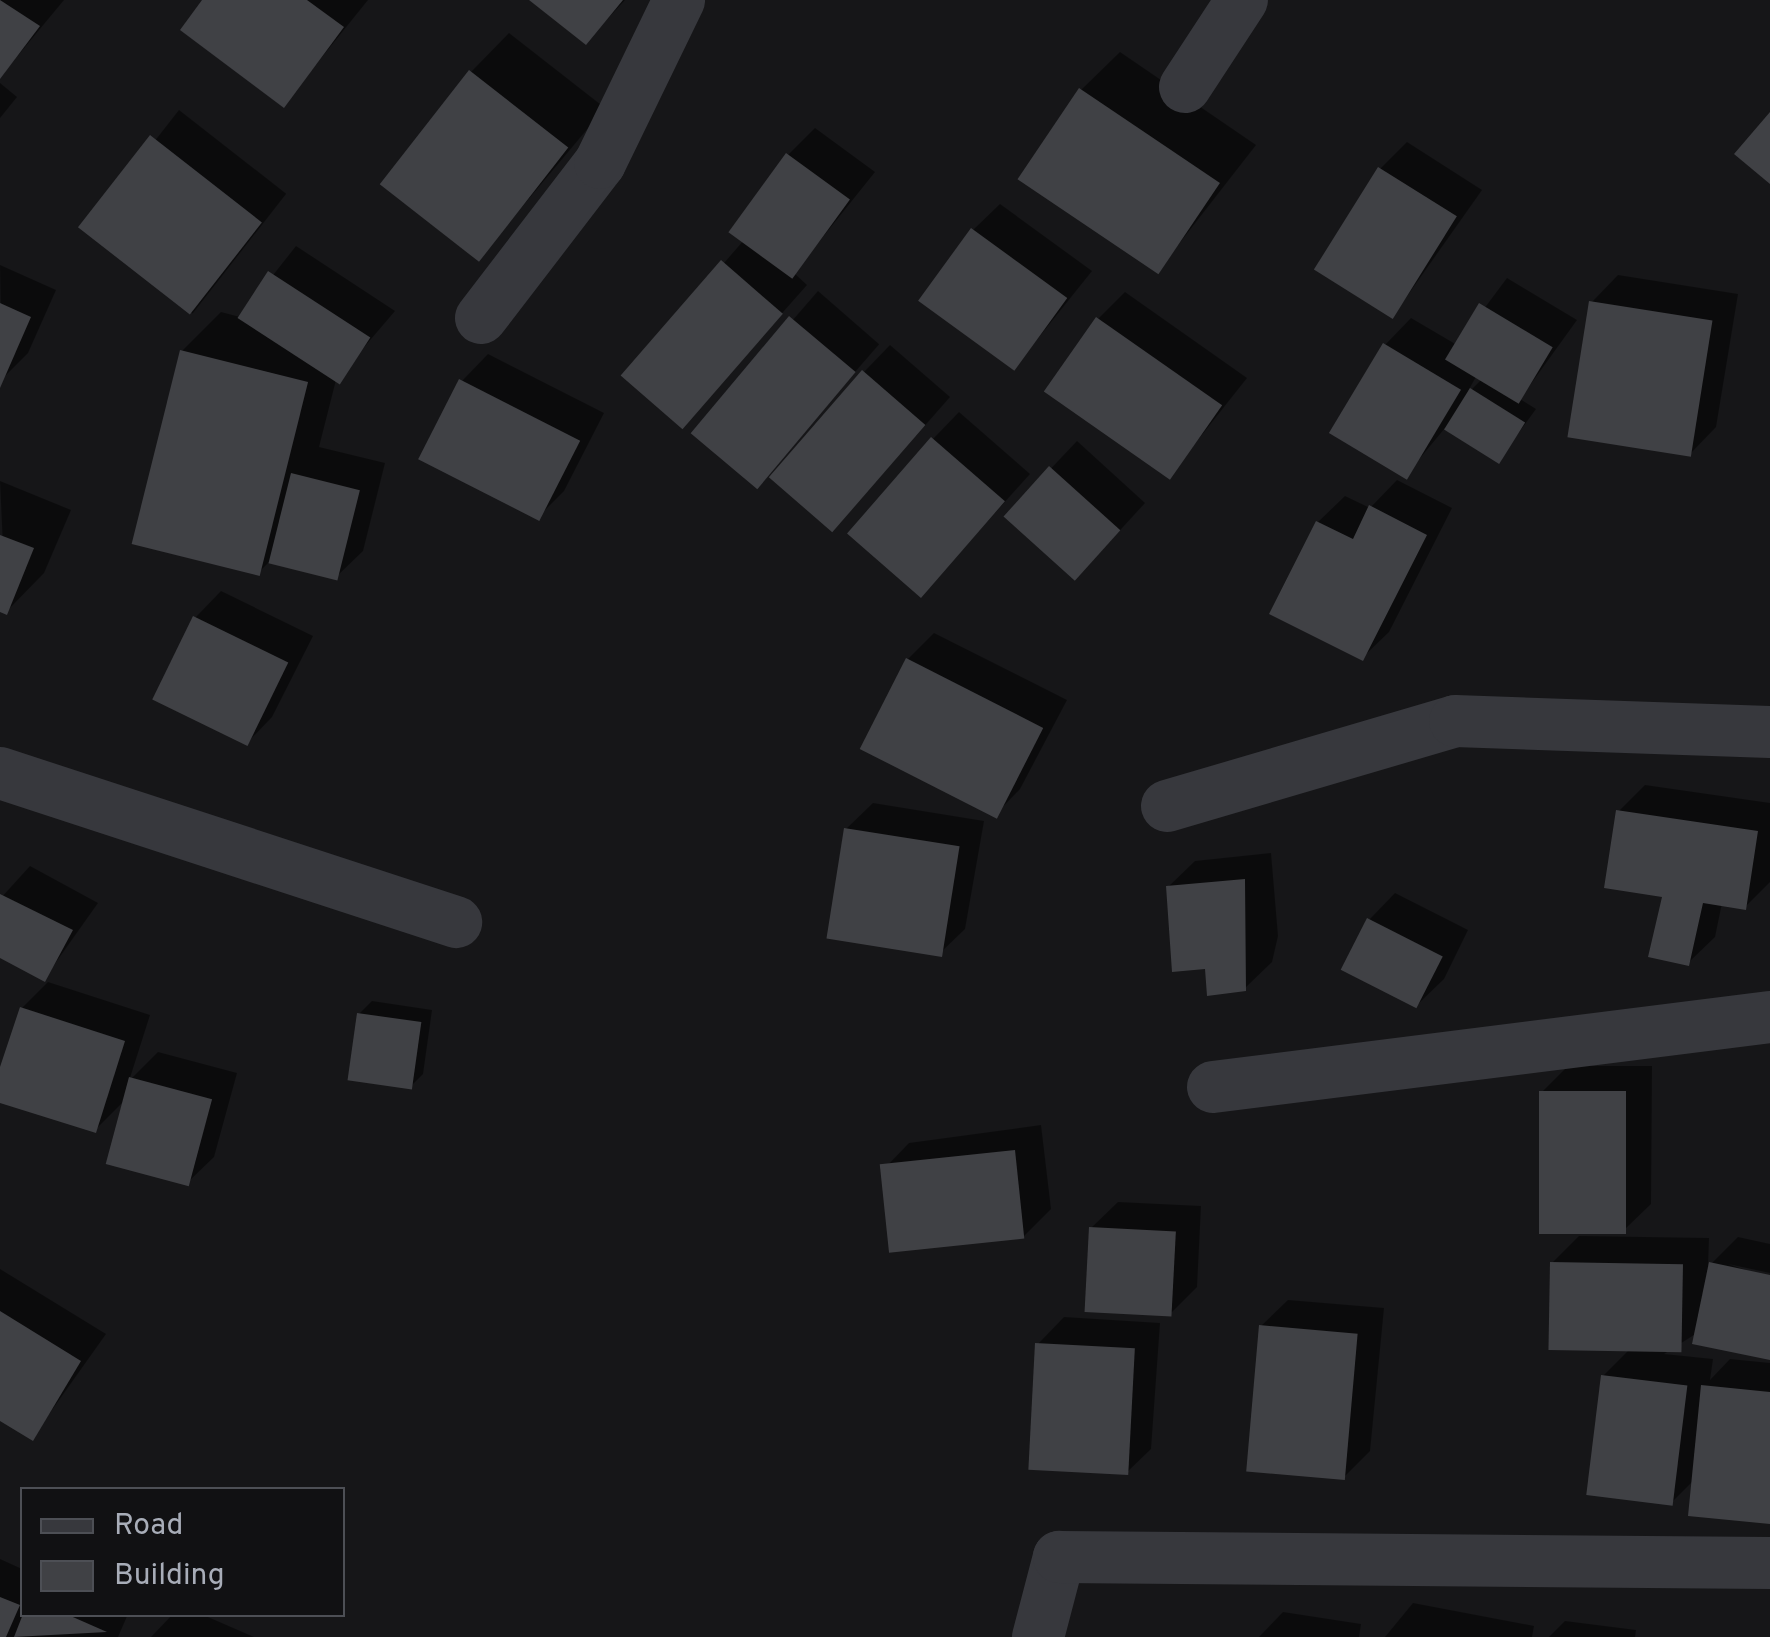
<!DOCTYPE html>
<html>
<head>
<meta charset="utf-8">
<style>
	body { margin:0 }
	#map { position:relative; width:1770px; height:1637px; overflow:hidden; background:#161618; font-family:Overpass,sans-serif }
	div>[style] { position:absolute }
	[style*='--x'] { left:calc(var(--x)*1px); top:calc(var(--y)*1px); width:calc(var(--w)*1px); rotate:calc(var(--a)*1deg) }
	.shadow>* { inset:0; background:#0007; transform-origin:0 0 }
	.building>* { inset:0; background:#404145; transform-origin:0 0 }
	.minor>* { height:52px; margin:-26px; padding:0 26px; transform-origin:26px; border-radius:26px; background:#37383d }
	span { translate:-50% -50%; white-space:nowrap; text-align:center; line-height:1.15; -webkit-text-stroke:8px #111113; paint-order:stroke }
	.legend { position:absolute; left:20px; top:1487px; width:325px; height:130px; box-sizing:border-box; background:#111113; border:2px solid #4d4f55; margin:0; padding:12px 18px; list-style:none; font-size:30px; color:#a8adb8 }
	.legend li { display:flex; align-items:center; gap:20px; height:50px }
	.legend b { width:50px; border:2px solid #4d4f55 }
</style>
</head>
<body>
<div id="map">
	<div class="shadow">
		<div style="clip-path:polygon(0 0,64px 0,0 77px)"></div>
		<div style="clip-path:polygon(205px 0,368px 0,284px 104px)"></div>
		<div style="clip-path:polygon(533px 0,625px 0,586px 42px)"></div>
		<div style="clip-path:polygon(509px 33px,605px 108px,479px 258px,471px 72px)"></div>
		<div style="clip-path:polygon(1120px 52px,1256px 145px,1157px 272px,1081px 90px)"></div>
		<div style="clip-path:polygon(0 83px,17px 97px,0 118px)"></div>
		<div style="left:179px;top:110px;width:136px;height:152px;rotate:38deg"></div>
		<div style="clip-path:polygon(815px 128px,875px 172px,794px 273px,807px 285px,683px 425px,626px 376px,744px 240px,788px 155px)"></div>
		<div style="clip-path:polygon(1407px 142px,1482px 190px,1393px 316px,1380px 169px)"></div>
		<div style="clip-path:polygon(1000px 204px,1092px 271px,1015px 367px,973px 230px)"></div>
		<div style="clip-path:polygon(296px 246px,395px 311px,336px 380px,319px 447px,385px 463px,363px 551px,336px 577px,270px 561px,259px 572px,182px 351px,221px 312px,240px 317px)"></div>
		<div style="clip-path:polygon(0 265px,56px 290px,28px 353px,2px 379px)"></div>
		<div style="clip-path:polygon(1618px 275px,1738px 294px,1716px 427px,1690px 454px,1592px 302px)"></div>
		<div style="clip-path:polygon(evenodd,1507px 278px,1577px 320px,1520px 399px,1536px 409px,1498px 461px,1445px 428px,1406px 475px,1385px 345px,1411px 318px,1457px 345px,1507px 278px,1477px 375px,1483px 378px,1469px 392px,1468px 391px,1477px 375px)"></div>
		<div style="left:818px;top:291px;width:81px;height:188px;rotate:41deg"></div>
		<div style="clip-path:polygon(1125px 292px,1247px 378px,1170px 475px,1098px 319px)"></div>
		<div style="clip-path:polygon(890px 345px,950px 397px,834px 529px,864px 372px)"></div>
		<div style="clip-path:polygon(488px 354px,604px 413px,564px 491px,537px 518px,462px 381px)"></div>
		<div style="clip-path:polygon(959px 412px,1030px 474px,922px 594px,933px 439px)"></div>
		<div style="clip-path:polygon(1077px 441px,1145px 503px,1101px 551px,1007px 515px)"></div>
		<div style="clip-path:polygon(1397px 480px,1452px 508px,1389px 632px,1362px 658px,1273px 613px,1318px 522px,1345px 496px,1370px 508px)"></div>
		<div style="clip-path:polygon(0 481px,71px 510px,44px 573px,6px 612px)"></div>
		<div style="clip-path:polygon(221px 591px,313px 636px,272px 717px,246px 744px,195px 618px)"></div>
		<div style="clip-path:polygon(934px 633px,1067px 700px,1020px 789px,994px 816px,908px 659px)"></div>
		<div style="clip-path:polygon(1645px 785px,1770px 803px,1770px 882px,1745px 907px,1722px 903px,1715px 937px,1688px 963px,1665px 895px,1619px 811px)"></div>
		<div style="clip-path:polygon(873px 803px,984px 821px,965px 929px,938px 955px,846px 829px)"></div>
		<div style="clip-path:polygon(1271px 853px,1278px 936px,1272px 962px,1245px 988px,1207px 967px,1168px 887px,1195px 861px)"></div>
		<div style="clip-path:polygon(30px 866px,98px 903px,44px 979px,0 955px,0 899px)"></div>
		<div style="clip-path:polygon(1395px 893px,1468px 930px,1444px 979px,1417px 1005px,1369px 920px)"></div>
		<div style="clip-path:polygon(48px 982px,150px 1015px,129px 1081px,158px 1052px,237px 1073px,214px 1157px,187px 1183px,125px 1100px,95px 1130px,0 1100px,22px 1008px)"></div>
		<div style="clip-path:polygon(372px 1001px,432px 1010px,423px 1074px,410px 1087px,359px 1014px)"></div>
		<div style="clip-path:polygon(1568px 1066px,1652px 1066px,1651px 1204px,1624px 1230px,1542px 1092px)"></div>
		<div style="clip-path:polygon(1041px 1125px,1051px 1209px,1024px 1236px,883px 1170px,909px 1143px)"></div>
		<div style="clip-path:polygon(1118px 1202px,1201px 1206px,1197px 1287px,1171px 1313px,1091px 1228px)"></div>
		<div style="clip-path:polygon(1579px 1236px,1709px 1238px,1708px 1267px,1738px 1237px,1770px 1244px,1770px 1273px,1728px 1264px,1770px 1278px,1770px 1358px,1697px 1333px,1664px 1354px,1713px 1359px,1710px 1380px,1730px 1359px,1770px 1363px,1770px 1522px,1694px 1480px,1671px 1503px,1603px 1376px,1630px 1349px,1552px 1263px)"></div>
		<div style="clip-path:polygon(0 1269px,106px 1334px,32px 1438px,0 1418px)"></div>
		<div style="clip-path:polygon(1288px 1300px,1384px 1308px,1370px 1451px,1344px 1477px,1261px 1326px)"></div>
		<div style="clip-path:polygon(1064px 1317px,1160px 1323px,1151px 1449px,1124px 1475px,1038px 1344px)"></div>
		<div style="clip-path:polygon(0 1559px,22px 1569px,22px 1614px,128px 1614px,118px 1637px,0 1637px)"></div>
		<div style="clip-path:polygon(1413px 1603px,1534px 1626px,1532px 1637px,1385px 1637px)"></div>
		<div style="clip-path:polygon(1283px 1612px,1361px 1624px,1359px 1637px,1259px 1637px)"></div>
		<div style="clip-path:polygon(173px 1614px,201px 1614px,254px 1637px,151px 1637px)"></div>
		<div style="clip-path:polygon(1565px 1621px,1636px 1630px,1635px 1637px,1549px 1637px)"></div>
	</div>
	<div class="building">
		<div style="clip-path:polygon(0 0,40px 26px,0 79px)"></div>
		<div style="clip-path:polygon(202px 0,307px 0,344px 27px,284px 108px,180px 30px)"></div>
		<div style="clip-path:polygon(529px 0,623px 0,586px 45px)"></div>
		<div style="left:469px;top:70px;width:126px;height:145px;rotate:38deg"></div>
		<div style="left:1079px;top:88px;width:170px;height:110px;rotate:34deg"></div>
		<div style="clip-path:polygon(1770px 112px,1770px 184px,1734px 154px)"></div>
		<div style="left:150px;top:135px;width:142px;height:117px;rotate:38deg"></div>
		<div style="left:786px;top:153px;width:79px;height:98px;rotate:36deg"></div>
		<div style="left:1378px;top:167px;width:93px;height:121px;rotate:32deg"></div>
		<div style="left:971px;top:228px;width:119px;height:90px;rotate:36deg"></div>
		<div style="left:721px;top:260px;width:82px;height:153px;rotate:41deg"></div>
		<div style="left:268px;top:271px;width:122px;height:56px;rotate:33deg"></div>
		<div style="left:1589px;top:301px;width:125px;height:138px;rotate:9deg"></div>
		<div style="clip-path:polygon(0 303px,31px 317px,0 388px)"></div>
		<div style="left:1479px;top:303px;width:86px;height:66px;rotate:31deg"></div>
		<div style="left:789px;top:316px;width:87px;height:153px;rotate:40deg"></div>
		<div style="left:1096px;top:317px;width:154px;height:91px;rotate:35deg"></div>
		<div style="left:1383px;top:343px;width:91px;height:105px;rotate:31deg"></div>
		<div style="left:180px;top:350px;width:132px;height:200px;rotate:14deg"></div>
		<div style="left:862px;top:370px;width:84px;height:142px;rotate:41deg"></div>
		<div style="left:459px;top:379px;width:136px;height:90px;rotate:27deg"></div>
		<div style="left:1470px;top:388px;width:65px;height:49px;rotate:32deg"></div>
		<div style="left:931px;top:437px;width:98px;height:128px;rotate:41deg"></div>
		<div style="left:1049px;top:466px;width:96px;height:68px;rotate:42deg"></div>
		<div style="left:291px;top:473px;width:71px;height:93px;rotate:14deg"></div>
		<div style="clip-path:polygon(1369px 505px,1427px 535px,1363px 661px,1269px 614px,1316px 521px,1353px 539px)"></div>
		<div style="clip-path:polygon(0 535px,34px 548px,7px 615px,0 612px)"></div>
		<div style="left:193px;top:616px;width:106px;height:93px;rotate:26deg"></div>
		<div style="left:906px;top:658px;width:154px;height:102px;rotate:27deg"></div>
		<div style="clip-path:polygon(1616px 810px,1758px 831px,1746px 910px,1703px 903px,1689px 966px,1648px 957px,1662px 897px,1604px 888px)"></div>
		<div style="left:844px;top:828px;width:117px;height:112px;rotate:9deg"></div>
		<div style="clip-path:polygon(1245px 879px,1246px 991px,1207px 996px,1205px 969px,1172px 972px,1166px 886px)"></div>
		<div style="clip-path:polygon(0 894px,73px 930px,45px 982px,0 958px)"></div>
		<div style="left:1367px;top:918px;width:85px;height:58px;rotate:27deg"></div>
		<div style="clip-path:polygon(20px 1007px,125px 1041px,96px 1133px,0 1103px,0 1067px)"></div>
		<div style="left:357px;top:1013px;width:65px;height:68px;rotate:8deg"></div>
		<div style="left:129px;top:1077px;width:86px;height:90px;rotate:15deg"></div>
		<div style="left:1539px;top:1091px;width:87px;height:143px"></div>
		<div style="left:1015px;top:1150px;width:89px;height:136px;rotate:84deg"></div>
		<div style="left:1089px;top:1227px;width:87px;height:85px;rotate:3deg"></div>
		<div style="left:1550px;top:1262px;width:133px;height:88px;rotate:1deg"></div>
		<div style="clip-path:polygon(1709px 1262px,1770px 1275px,1770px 1360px,1692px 1344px)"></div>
		<div style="clip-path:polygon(0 1311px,81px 1361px,33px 1441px,0 1421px)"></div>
		<div style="left:1259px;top:1325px;width:99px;height:147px;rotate:5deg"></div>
		<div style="left:1035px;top:1343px;width:100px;height:127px;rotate:3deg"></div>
		<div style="left:1601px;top:1375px;width:87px;height:121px;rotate:7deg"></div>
		<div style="clip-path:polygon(1701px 1385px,1770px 1392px,1770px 1524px,1688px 1516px)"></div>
		<div style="clip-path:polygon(0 1597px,20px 1605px,6px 1637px,0 1637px)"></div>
		<div style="clip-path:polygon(23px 1614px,66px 1614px,107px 1632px,14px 1637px)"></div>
	</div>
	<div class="minor">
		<div style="--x:1185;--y:87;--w:104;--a:-56.8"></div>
		<div style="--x:481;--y:318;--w:195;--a:-52.5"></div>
		<div style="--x:600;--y:163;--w:181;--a:-64.1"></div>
		<div style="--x:0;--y:773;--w:480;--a:18.1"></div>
		<div style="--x:1167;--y:806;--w:300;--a:-16.4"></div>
		<div style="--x:1455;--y:721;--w:315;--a:2"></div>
		<div style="--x:1213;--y:1087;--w:561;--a:-7.16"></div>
		<div style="--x:1038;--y:1637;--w:83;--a:-75.3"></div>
		<div style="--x:1059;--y:1557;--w:711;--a:0.48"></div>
	</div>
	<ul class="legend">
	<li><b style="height:12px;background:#37383d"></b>Road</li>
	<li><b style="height:28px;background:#404145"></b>Building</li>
	</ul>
</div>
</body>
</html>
